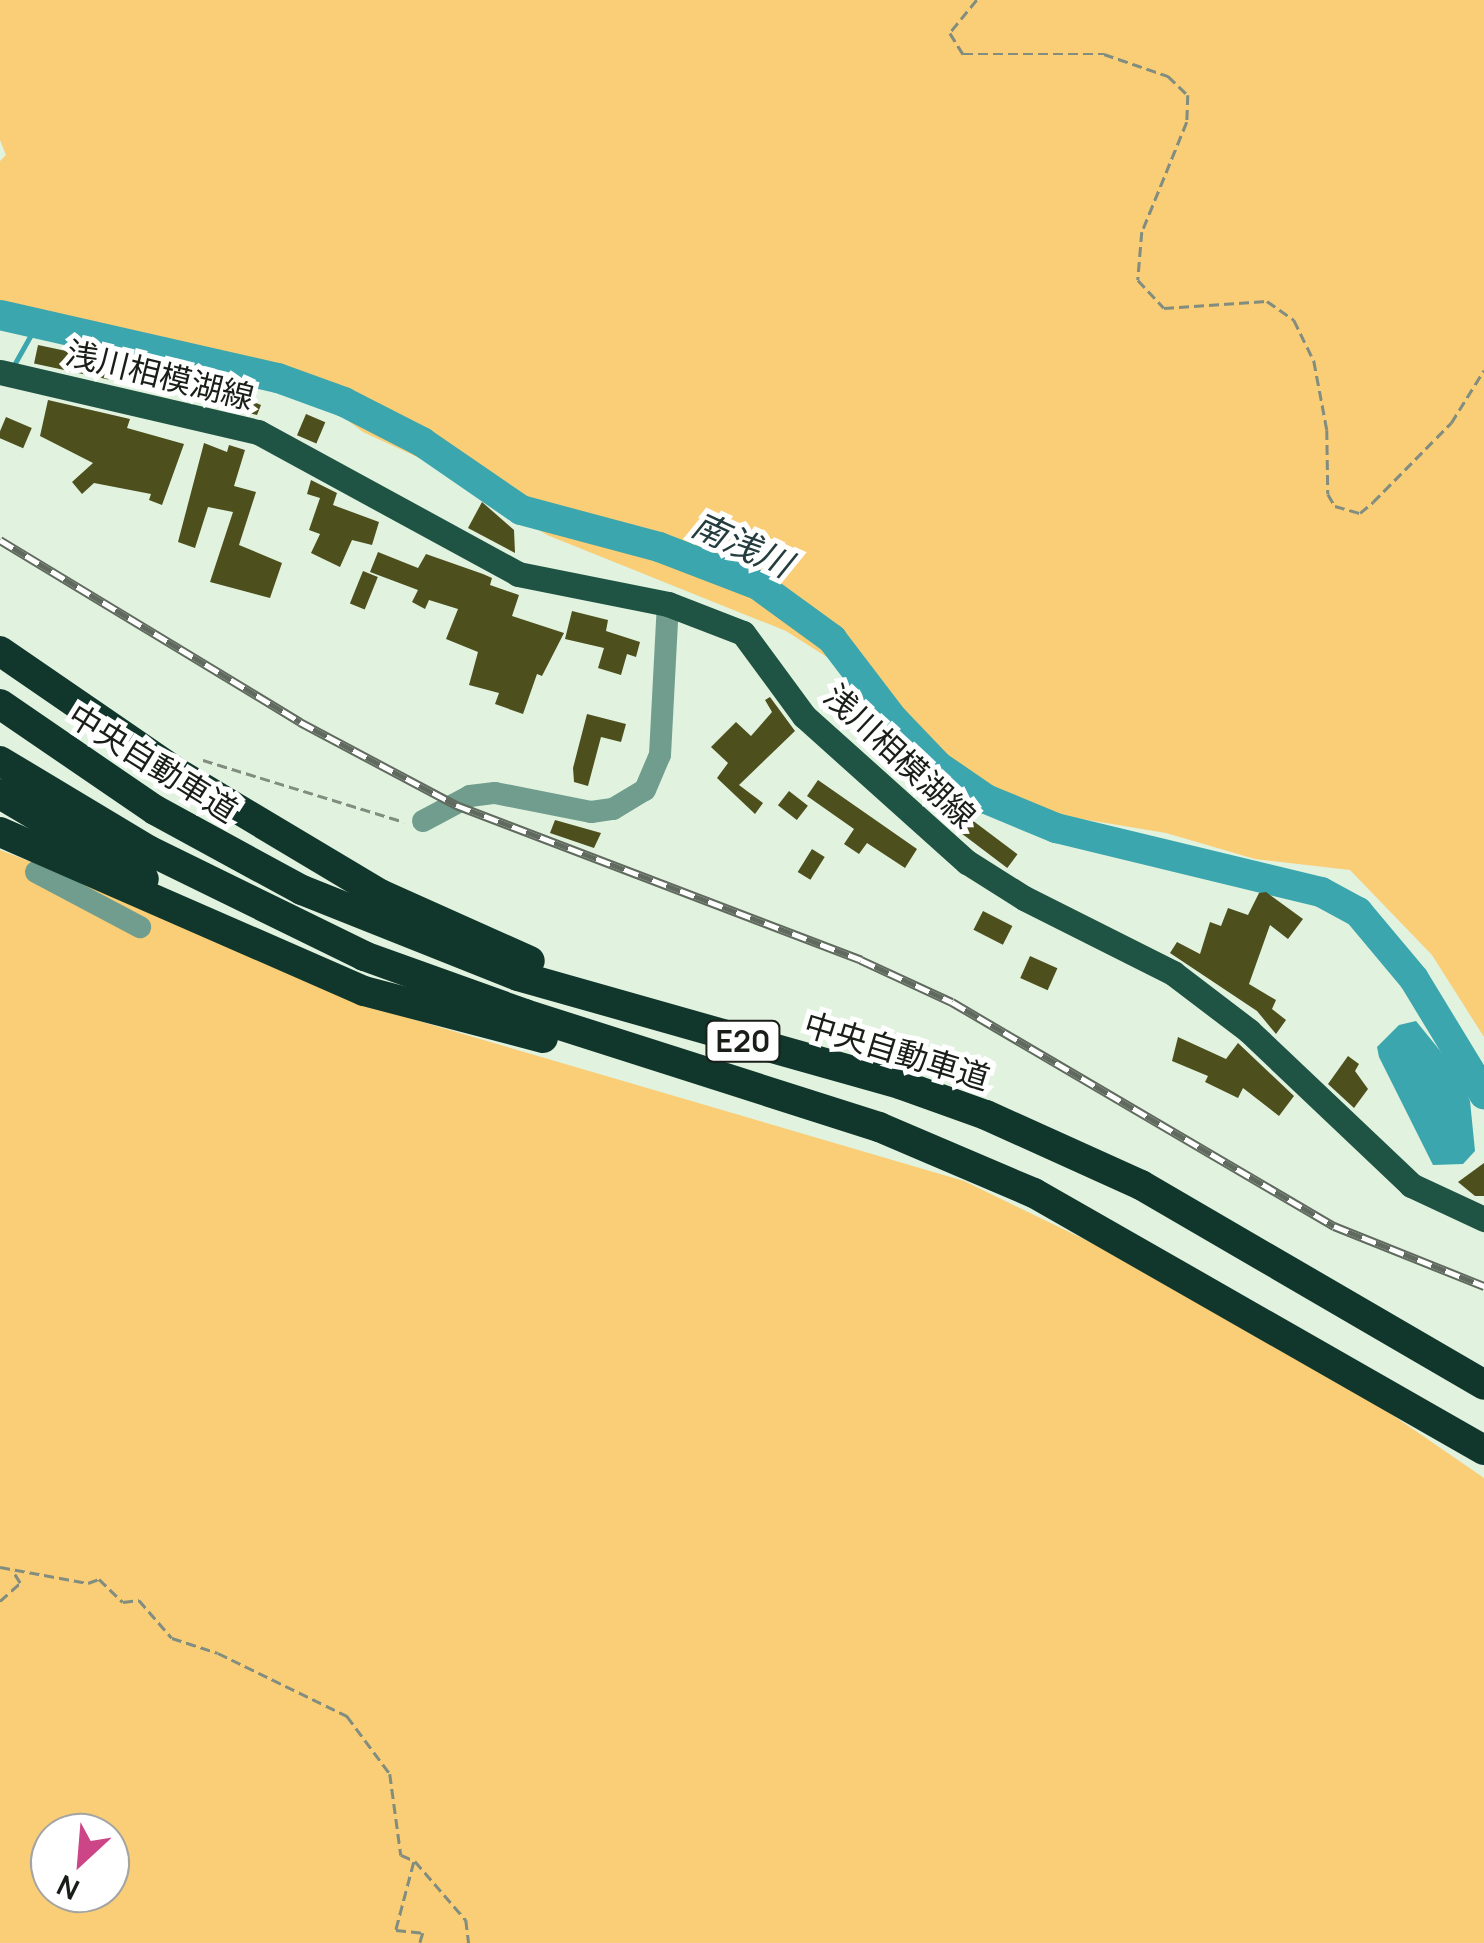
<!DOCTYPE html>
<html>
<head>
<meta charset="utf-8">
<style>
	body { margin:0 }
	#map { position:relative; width:1484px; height:1943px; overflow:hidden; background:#e1f2df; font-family:Manrope,"Noto Sans JP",sans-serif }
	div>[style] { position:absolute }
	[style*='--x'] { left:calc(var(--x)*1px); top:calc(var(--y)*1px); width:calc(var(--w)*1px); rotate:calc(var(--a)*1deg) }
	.green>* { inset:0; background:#facd77 }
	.water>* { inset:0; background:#3ba6ad }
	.stream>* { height:5px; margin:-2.5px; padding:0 2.5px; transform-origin:2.5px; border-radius:2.5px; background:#3ba6ad }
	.river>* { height:30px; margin:-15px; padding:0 15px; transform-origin:15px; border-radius:15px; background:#3ba6ad }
	.building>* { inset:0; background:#4d501d; transform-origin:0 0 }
	.path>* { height:2.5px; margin-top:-1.25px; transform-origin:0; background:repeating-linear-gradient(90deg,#818d7f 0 10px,transparent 0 15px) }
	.minor>* { height:22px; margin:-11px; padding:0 11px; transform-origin:11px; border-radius:11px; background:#709d8d }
	.major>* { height:25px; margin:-12.5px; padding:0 12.5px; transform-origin:12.5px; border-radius:12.5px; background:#1f5344 }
	.highway>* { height:30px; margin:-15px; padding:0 15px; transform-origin:15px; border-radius:15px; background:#11372d }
	.rail>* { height:9px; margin-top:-4.5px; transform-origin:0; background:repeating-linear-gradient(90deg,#fff 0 15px,#606a5f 0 30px); box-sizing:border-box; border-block:2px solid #606a5f }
	.highway-bridge>* { height:30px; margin:-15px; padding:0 15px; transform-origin:15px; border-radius:15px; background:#11372d }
	span { translate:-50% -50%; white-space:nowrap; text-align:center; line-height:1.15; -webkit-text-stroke:10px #fff; paint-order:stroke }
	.shield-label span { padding:2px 8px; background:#fff; border:2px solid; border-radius:8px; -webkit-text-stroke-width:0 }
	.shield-label { font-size:30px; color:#191f18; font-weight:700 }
	.street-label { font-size:32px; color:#191f18 }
	.water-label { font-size:35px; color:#253d3e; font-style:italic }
	.north { position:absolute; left:30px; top:1813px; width:100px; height:100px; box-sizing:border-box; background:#fff; border:2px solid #a3a5a3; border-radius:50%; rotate:206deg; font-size:28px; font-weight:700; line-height:40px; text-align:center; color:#191f18 }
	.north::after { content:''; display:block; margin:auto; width:35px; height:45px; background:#cb4587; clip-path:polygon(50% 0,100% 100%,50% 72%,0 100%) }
</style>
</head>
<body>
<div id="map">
	<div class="green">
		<div style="clip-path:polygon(0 0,1484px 0,1484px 1037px,1432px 955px,1350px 870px,1255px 859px,1166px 833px,1064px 816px,959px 774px,888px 696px,786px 631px,547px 535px,430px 463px,363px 432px,283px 371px,114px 336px,0 302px,0 161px,6px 155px,0 140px)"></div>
		<div style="clip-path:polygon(evenodd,0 850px,177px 918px,371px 1007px,964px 1181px,1123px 1258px,1375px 1403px,1484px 1478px,1484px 1943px,0 1943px,0 850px,50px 1833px,110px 1833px,110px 1893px,50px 1893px,50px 1833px)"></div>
	</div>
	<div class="water">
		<div style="clip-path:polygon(1416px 1021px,1459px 1074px,1470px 1101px,1475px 1151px,1463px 1164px,1433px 1165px,1379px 1057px,1377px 1047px,1399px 1025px)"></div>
	</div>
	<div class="stream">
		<div style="--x:15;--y:363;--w:45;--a:-60.6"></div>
	</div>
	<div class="river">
		<div style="--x:0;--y:315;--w:285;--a:12.8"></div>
		<div style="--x:278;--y:378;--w:70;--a:20"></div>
		<div style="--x:344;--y:402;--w:88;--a:27.1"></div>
		<div style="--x:422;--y:442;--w:120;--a:34.5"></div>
		<div style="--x:521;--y:510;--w:143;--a:15"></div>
		<div style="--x:659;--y:547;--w:106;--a:21"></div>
		<div style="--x:758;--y:585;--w:92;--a:36.1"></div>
		<div style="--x:832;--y:639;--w:101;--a:52.7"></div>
		<div style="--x:893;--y:719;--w:65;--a:46.2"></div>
		<div style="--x:938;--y:766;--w:58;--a:34.5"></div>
		<div style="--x:986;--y:799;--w:76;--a:22.5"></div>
		<div style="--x:1056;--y:828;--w:273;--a:13.6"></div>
		<div style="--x:1321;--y:892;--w:42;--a:28.4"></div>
		<div style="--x:1358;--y:912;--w:87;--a:50.1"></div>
		<div style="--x:1414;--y:979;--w:135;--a:58.7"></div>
	</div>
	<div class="building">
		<div style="left:38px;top:345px;width:76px;height:19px;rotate:12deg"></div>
		<div style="clip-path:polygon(232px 394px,261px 405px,257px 415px,223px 407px)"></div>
		<div style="clip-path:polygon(48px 400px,130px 419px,127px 428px,184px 444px,162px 505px,149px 500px,151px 494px,94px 483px,82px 494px,72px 482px,93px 463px,40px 436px)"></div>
		<div style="left:306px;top:414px;width:21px;height:23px;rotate:23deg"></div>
		<div style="left:6px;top:417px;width:28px;height:22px;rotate:23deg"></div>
		<div style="clip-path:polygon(204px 443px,227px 452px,229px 445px,245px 450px,234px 486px,256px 492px,239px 545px,282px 563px,270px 598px,210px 582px,233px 512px,208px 507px,195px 548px,178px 542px)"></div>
		<div style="clip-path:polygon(311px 480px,337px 493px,333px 505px,379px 522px,372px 545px,352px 540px,340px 567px,311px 553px,320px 534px,309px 530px,320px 498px,307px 494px)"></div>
		<div style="clip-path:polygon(482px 502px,514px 530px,515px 553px,468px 528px)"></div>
		<div style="clip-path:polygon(378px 552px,418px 568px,426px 554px,483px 574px,492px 578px,490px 585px,519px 595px,512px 616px,564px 633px,542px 676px,537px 674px,523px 714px,495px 704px,499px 693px,469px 685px,478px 652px,446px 639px,458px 609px,429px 600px,425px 609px,412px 602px,418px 590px,370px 572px)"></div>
		<div style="left:363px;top:571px;width:16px;height:35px;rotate:22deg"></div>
		<div style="clip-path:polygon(572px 611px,608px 620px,606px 631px,640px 642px,636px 657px,627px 654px,621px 675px,598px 668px,604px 648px,565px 639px)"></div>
		<div style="clip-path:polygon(770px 697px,795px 731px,739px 785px,763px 803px,755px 814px,717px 778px,728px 763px,711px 747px,736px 722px,751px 736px,772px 712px,765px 700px)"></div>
		<div style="clip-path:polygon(587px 714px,626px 724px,621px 742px,601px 737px,588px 786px,574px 782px,573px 768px)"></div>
		<div style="clip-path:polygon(818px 780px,917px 849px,905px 868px,867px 843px,859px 854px,844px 844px,854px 829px,807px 796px)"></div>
		<div style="left:789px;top:791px;width:24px;height:18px;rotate:38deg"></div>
		<div style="left:960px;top:811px;width:72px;height:17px;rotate:37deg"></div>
		<div style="clip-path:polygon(555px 820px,601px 833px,594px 848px,550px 833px)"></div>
		<div style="left:812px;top:849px;width:15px;height:27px;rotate:32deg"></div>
		<div style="clip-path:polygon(1266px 892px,1303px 919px,1288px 939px,1270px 925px,1249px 984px,1276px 1000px,1272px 1009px,1286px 1020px,1276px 1034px,1257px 1011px,1170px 953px,1177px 942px,1200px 954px,1210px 922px,1221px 926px,1228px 908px,1248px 915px,1259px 893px)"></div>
		<div style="left:983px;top:911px;width:33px;height:21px;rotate:27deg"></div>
		<div style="left:1030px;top:956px;width:30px;height:24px;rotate:24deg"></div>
		<div style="clip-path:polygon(1178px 1037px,1226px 1059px,1238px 1043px,1294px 1096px,1279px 1116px,1243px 1088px,1238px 1098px,1205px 1082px,1208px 1076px,1172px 1061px)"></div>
		<div style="clip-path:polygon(1348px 1056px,1359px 1064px,1355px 1071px,1368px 1089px,1354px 1108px,1328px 1084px)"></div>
		<div style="clip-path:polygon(1484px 1163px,1484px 1196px,1475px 1196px,1458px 1182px)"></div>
	</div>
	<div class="path">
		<div style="--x:977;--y:0;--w:43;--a:129.3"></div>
		<div style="--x:950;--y:33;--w:25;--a:58"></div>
		<div style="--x:963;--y:54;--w:141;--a:0"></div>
		<div style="--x:1104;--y:54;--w:68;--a:19"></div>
		<div style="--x:1168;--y:76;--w:28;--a:44"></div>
		<div style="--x:1188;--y:95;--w:27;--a:92"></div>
		<div style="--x:1187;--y:122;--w:119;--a:112.2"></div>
		<div style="--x:1142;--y:232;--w:48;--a:94.8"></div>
		<div style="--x:1138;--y:280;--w:38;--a:47"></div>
		<div style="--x:1164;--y:308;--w:103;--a:-3.9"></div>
		<div style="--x:1267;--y:301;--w:33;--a:35"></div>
		<div style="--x:1294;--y:320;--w:46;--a:64"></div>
		<div style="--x:1314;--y:361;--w:70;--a:79.3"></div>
		<div style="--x:1327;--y:430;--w:64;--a:89.1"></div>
		<div style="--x:1328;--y:494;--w:14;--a:60"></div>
		<div style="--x:1335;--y:506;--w:26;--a:16"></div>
		<div style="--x:1360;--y:513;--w:17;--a:-40"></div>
		<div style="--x:1373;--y:502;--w:111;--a:-45.4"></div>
		<div style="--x:1451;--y:423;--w:62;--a:-58.1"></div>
		<div style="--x:203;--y:760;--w:210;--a:17.1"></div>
		<div style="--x:0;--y:1567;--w:89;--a:10.3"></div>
		<div style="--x:88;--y:1583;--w:12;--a:-20"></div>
		<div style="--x:99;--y:1579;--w:33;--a:44"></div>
		<div style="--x:123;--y:1602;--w:16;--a:-7"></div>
		<div style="--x:139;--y:1600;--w:50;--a:49"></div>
		<div style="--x:172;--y:1638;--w:48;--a:18.1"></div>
		<div style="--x:218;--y:1653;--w:144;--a:26"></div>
		<div style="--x:347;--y:1716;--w:72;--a:53.4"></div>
		<div style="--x:390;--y:1774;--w:82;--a:82.3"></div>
		<div style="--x:401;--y:1855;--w:15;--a:23"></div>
		<div style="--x:415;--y:1861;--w:78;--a:49.2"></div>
		<div style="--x:466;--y:1920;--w:23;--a:83"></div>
		<div style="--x:0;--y:1601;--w:27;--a:-42"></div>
		<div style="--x:20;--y:1583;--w:15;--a:-122"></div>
		<div style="--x:414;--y:1862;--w:70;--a:104.8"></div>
		<div style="--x:396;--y:1930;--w:27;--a:6"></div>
		<div style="--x:423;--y:1933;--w:10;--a:107"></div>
	</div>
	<div class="minor">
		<div style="--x:423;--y:821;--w:53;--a:-28"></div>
		<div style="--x:470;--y:796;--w:25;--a:-7"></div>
		<div style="--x:495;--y:793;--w:98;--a:11.2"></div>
		<div style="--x:591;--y:812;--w:22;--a:-8"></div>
		<div style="--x:613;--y:809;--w:37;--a:-31"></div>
		<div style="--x:645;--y:790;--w:38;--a:-67"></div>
		<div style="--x:660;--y:755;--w:151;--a:-87"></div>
		<div style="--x:36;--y:872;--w:118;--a:27.9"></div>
	</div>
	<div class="major">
		<div style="--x:0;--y:372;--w:265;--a:13.1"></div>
		<div style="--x:258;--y:432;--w:296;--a:28.6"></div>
		<div style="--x:518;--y:574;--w:153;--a:11.3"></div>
		<div style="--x:668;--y:604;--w:80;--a:21.1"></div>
		<div style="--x:743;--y:633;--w:103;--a:53.7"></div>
		<div style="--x:804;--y:716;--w:219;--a:41.9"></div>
		<div style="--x:967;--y:862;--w:67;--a:32.3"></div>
		<div style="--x:1024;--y:898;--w:167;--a:26.7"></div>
		<div style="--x:1173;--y:973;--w:96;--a:37.3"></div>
		<div style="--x:1249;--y:1031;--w:224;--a:43.5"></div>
		<div style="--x:1411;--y:1185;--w:81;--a:25"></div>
	</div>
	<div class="highway">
		<div style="--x:0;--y:704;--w:188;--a:34.4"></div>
		<div style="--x:155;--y:810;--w:167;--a:28.6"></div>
		<div style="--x:302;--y:890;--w:232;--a:21.7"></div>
		<div style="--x:518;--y:976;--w:399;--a:15.8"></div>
		<div style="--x:902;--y:1085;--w:89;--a:19.7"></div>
		<div style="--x:986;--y:1115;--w:170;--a:24.3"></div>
		<div style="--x:1141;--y:1185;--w:397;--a:30.2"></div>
		<div style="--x:0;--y:761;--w:173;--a:31"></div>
		<div style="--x:148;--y:850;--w:241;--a:26.1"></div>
		<div style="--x:364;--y:956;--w:171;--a:19.8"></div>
		<div style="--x:525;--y:1014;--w:372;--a:17.7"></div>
		<div style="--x:879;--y:1127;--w:168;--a:23.1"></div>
		<div style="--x:1034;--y:1193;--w:518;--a:29.73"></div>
		<div style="--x:176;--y:772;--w:238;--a:30.9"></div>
		<div style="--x:380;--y:894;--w:164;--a:24.1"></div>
		<div style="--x:0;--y:794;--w:167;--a:30.6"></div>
		<div style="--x:0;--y:832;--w:397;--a:23.6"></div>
		<div style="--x:364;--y:991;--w:185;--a:14.7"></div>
	</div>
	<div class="rail">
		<div style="--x:0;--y:540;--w:351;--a:31.2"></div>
		<div style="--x:300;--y:722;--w:177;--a:28"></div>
		<div style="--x:456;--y:805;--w:434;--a:20.9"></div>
		<div style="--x:861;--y:960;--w:100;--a:24.8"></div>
		<div style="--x:952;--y:1002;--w:443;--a:30.4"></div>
		<div style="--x:1334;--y:1226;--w:162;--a:21.8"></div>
	</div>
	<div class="highway-bridge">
		<div style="--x:0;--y:651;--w:214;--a:34.5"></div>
	</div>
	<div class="shield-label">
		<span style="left:743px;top:1041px">E20</span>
	</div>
	<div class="street-label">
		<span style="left:160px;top:375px;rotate:14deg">浅川相模湖線</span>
		<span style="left:900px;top:756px;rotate:43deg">浅川相模湖線</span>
		<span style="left:153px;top:763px;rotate:32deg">中央自動車道</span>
		<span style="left:897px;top:1051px;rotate:17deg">中央自動車道</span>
	</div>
	<div class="water-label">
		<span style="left:742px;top:544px;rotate:25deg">南浅川</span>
	</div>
	<div class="north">N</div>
</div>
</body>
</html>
